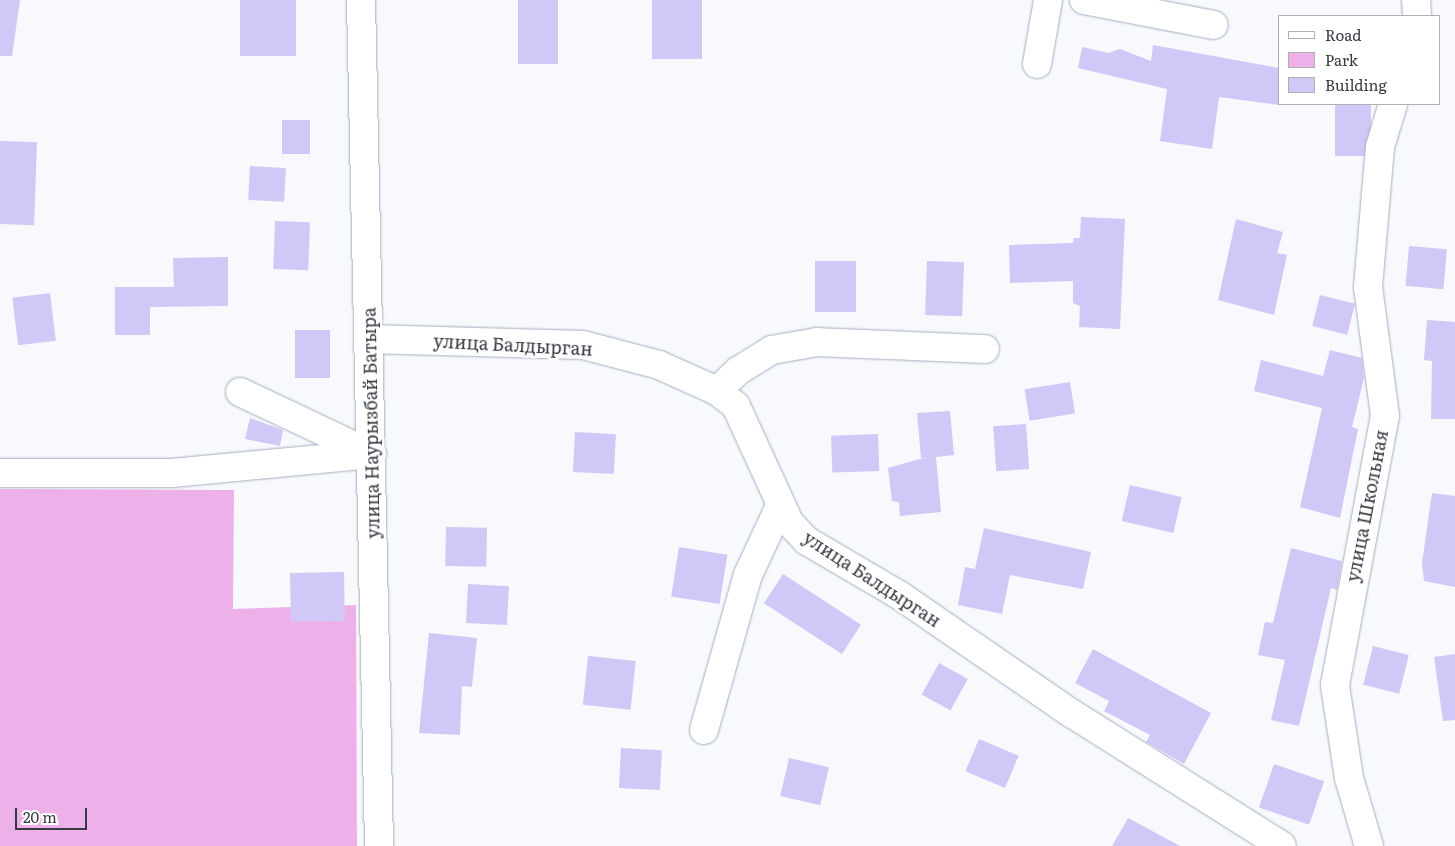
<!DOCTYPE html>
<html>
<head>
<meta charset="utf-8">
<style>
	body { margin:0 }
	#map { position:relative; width:1455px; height:846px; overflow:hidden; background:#f7f9fd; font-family:Literata,serif }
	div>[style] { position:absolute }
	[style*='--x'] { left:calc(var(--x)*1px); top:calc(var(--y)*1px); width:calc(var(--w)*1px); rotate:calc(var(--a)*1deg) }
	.green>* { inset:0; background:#edb0e9 }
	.building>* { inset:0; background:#d1c8f7; transform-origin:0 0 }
	.roads { filter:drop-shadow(0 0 1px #a3aebe) drop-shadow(0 0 1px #a3aebe) }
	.minor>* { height:28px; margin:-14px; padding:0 14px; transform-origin:14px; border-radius:14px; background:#fff }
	span { translate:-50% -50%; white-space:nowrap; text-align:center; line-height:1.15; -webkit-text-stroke:5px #fff; paint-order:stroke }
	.street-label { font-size:18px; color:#363a41 }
	.legend { position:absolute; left:1278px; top:15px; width:162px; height:90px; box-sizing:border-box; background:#fff; border:1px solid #afb0b3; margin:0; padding:6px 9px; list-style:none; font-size:15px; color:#363a41 }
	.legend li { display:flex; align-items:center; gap:10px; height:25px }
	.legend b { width:25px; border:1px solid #afb0b3 }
	.scale { position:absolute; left:15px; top:808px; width:72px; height:22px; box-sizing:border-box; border:2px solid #363a41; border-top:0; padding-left:6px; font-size:15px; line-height:18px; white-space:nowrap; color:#363a41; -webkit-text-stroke:4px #fff; paint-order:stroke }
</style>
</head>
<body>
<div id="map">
	<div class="green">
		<div style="clip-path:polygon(0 489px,234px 490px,233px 609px,356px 605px,357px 846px,0 846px)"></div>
	</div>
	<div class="building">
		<div style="clip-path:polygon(0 0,20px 0,12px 56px,0 56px)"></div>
		<div style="left:240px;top:0;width:56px;height:56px"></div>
		<div style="left:518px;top:0;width:40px;height:64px"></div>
		<div style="left:652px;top:0;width:50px;height:59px"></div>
		<div style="clip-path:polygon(1153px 45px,1279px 68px,1279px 105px,1219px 97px,1212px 149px,1160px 141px,1167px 89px,1078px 68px,1082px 47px,1108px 53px,1120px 49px,1151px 61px)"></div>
		<div style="left:1335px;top:104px;width:36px;height:52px"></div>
		<div style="left:282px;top:120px;width:28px;height:34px"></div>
		<div style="left:0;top:141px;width:37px;height:83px;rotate:2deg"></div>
		<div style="left:250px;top:166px;width:36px;height:34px;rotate:3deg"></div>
		<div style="clip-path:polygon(1081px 217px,1125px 219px,1120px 329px,1079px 327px,1080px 306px,1073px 303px,1073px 281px,1010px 283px,1009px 245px,1073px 243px,1074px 238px,1080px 238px)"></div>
		<div style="clip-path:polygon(1236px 219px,1283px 232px,1277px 253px,1287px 255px,1274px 315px,1218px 300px)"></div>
		<div style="left:275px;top:221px;width:35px;height:48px;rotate:2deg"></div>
		<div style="left:1409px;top:246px;width:38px;height:40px;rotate:5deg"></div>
		<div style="clip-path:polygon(228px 257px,228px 306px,150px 307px,150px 335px,115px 335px,115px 287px,174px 287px,173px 258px)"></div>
		<div style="left:856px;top:261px;width:51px;height:41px;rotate:90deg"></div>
		<div style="left:927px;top:261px;width:37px;height:54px;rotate:2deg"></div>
		<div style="left:50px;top:293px;width:48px;height:38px;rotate:83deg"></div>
		<div style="left:1320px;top:295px;width:36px;height:32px;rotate:14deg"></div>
		<div style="clip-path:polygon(1427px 320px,1455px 322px,1455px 419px,1431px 419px,1432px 361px,1424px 360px)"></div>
		<div style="left:295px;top:330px;width:35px;height:48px"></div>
		<div style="clip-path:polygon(1330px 350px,1362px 358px,1364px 378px,1352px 427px,1358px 429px,1340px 518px,1300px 507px,1322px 408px,1254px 391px,1261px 360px,1323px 376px)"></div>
		<div style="left:1070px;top:382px;width:32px;height:46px;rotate:81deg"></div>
		<div style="clip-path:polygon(950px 411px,954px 455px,936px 457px,941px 512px,900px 516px,899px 502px,892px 501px,888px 468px,927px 457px,921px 458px,917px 413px)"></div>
		<div style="clip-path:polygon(250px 418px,283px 430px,280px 446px,245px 439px)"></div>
		<div style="left:1026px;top:424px;width:45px;height:33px;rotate:86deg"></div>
		<div style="left:575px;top:432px;width:41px;height:40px;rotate:3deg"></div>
		<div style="left:878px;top:434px;width:37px;height:47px;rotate:88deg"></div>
		<div style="left:1130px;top:485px;width:53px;height:37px;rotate:13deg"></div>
		<div style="clip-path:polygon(1432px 493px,1455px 496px,1455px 587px,1424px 581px,1422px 563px)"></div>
		<div style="left:446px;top:527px;width:41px;height:39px;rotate:1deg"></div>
		<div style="clip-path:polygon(984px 528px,1091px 552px,1083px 589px,1010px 575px,1002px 614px,958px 605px,965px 567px,975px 569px)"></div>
		<div style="left:679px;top:547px;width:49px;height:50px;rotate:9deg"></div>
		<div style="clip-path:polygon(1291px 548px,1342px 561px,1337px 590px,1331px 588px,1299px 726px,1271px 720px,1285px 660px,1258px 655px,1265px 622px,1273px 623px)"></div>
		<div style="left:344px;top:572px;width:49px;height:54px;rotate:89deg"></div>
		<div style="left:783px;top:574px;width:93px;height:35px;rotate:33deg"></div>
		<div style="left:468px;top:584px;width:41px;height:39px;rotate:3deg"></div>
		<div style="clip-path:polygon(429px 633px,477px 638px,472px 687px,462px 686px,460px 735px,419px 733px)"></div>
		<div style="left:1373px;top:646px;width:37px;height:40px;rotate:14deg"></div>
		<div style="clip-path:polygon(1093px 649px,1211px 713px,1184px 764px,1146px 742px,1150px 735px,1104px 711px,1109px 701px,1075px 683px)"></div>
		<div style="clip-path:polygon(1455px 654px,1455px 720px,1443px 721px,1434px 657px)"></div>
		<div style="left:588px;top:656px;width:48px;height:49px;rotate:6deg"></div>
		<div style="left:939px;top:663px;width:33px;height:36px;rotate:29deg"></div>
		<div style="left:979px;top:739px;width:43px;height:35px;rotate:23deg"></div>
		<div style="left:621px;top:748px;width:41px;height:40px;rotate:3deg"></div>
		<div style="left:789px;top:758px;width:41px;height:39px;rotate:13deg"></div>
		<div style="left:1274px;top:764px;width:53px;height:46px;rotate:19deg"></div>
		<div style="clip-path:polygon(1128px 818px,1180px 846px,1112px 846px)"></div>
	</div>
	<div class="roads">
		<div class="minor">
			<div style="--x:361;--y:0;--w:846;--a:88.78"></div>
			<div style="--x:1084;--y:0;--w:132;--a:10.9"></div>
			<div style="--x:1416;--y:0;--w:16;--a:86"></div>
			<div style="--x:1037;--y:64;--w:65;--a:-80.2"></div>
			<div style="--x:368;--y:339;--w:215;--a:1.6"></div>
			<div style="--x:583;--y:345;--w:79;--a:14.7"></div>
			<div style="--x:659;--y:365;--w:64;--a:24.1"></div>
			<div style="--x:717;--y:391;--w:24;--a:38"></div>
			<div style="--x:736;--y:406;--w:128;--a:65.4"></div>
			<div style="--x:789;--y:522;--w:26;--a:47"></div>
			<div style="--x:807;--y:541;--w:107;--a:30.4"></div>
			<div style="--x:899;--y:595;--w:209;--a:34.5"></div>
			<div style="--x:1071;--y:713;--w:249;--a:32.2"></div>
			<div style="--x:717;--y:391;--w:29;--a:-44"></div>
			<div style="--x:738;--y:371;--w:40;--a:-32"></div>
			<div style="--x:772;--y:350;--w:46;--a:-10.1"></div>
			<div style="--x:817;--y:342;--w:168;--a:2.4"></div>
			<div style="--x:240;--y:392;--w:145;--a:25.3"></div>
			<div style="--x:0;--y:473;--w:172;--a:0"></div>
			<div style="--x:172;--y:473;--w:201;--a:-5.4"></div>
			<div style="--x:704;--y:730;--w:161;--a:-74.2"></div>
			<div style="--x:748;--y:575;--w:78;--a:-65.1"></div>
			<div style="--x:1369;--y:846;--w:71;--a:-106.4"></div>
			<div style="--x:1349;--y:778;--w:94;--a:-98.6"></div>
			<div style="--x:1335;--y:685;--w:274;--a:-79.5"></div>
			<div style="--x:1385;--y:416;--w:130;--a:-97.5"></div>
			<div style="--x:1368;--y:287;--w:141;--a:-85.1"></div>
			<div style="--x:1380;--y:147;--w:45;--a:-73.2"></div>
		</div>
	</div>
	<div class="street-label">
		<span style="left:513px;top:345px;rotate:3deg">улица Балдырган</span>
		<span style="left:371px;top:423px;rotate:-91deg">улица Наурызбай Батыра</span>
		<span style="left:1367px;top:506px;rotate:-79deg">улица Школьная</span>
		<span style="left:872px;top:579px;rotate:33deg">улица Балдырган</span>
	</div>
	<ul class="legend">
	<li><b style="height:6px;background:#fff"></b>Road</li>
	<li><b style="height:14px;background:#edb0e9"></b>Park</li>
	<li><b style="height:14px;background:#d1c8f7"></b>Building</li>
	</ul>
	<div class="scale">20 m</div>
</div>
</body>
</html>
